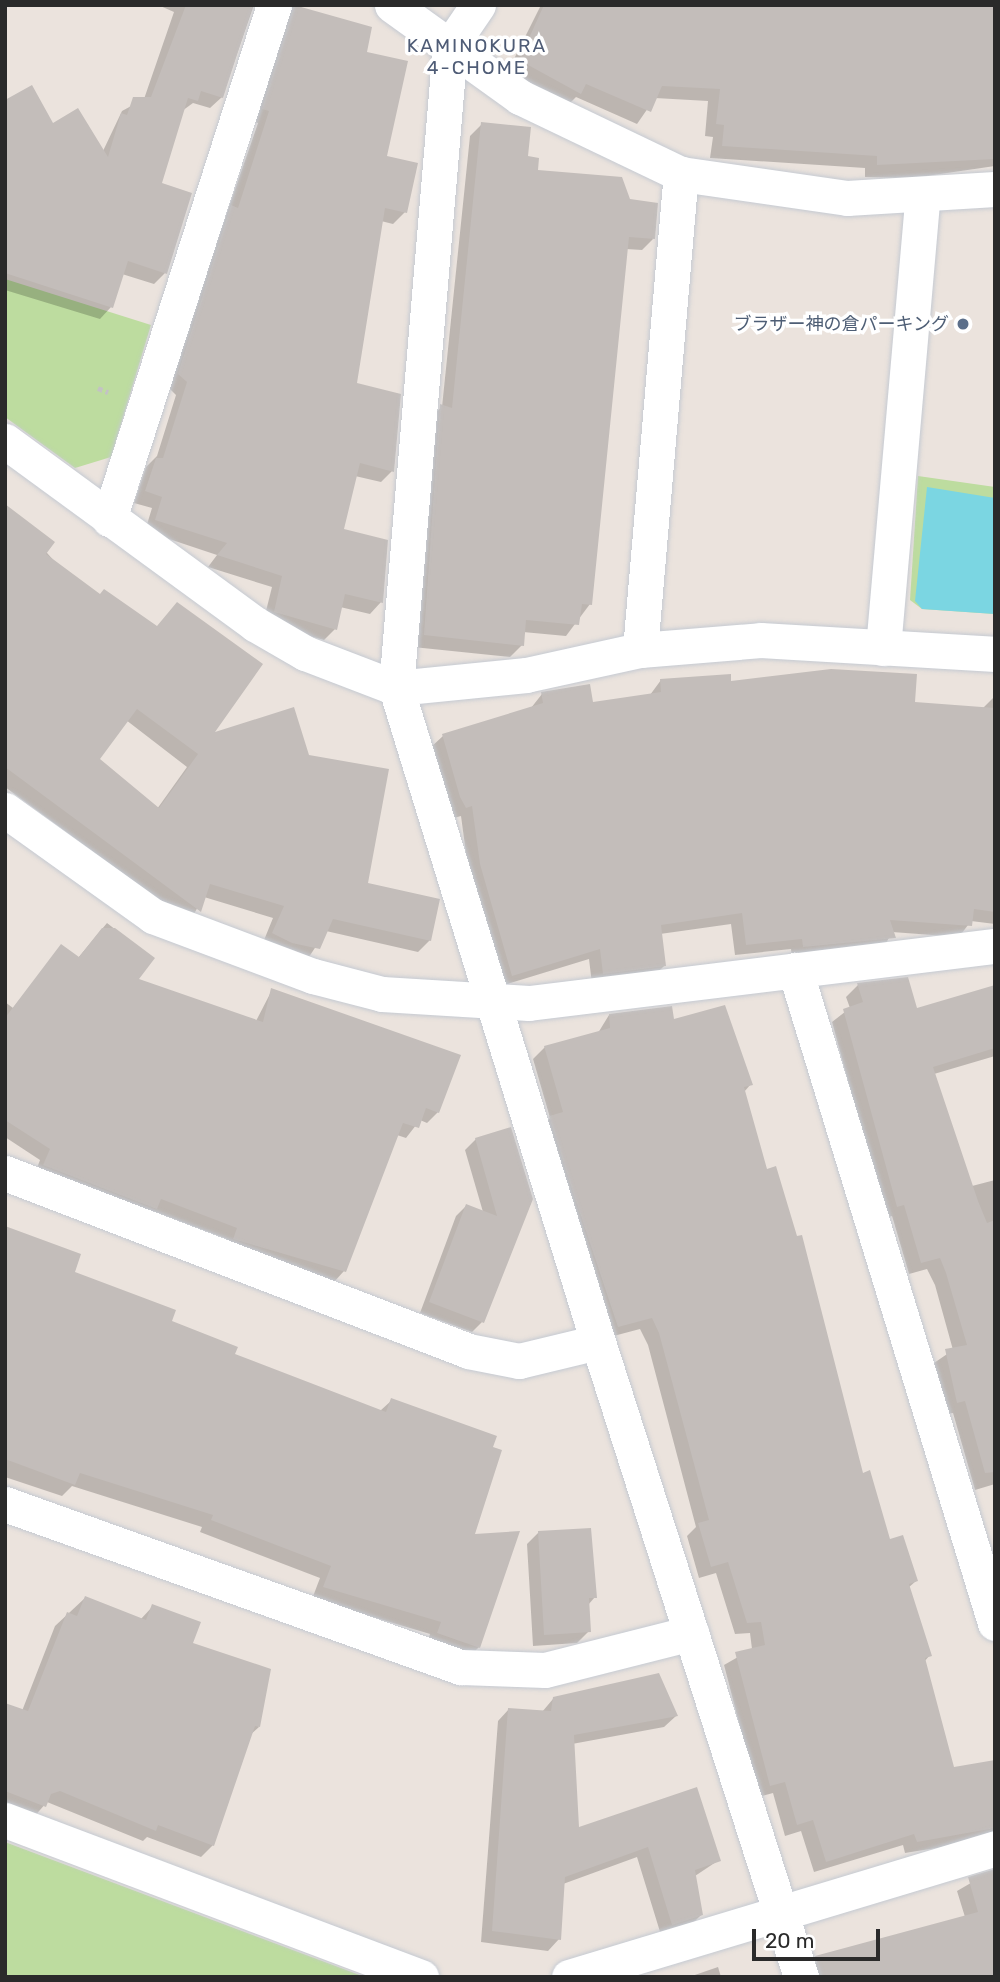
<!DOCTYPE html>
<html>
<head>
<meta charset="utf-8">
<style>
	body { margin:0 }
	#map { position:relative; width:1000px; height:1982px; overflow:hidden; background:#ebe3dd; font-family:Rubik,"Noto Sans JP",sans-serif }
	div>[style] { position:absolute }
	[style*='--x'] { left:calc(var(--x)*1px); top:calc(var(--y)*1px); width:calc(var(--w)*1px); rotate:calc(var(--a)*1deg) }
	.green>* { inset:0; background:#bddc9f }
	.water>* { inset:0; background:#7bd6e2 }
	.shadow>* { inset:0; background:#0003 }
	.building>* { inset:0; background:#c3bdba }
	.path>* { height:4.5px; margin-top:-2.25px; transform-origin:0; background:repeating-linear-gradient(90deg,#c3c3c3 0 5px,transparent 0 8.5px) }
	.roads { filter:drop-shadow(0 0 2px #c5cad2) drop-shadow(0 0 2px #c5cad2) }
	.minor>* { height:35px; margin:-17.5px; padding:0 17.5px; transform-origin:17.5px; border-radius:17.5px; background:#fff }
	.dots>* { width:19px; height:19px; translate:-50% -50%; box-sizing:border-box; border:4px solid #fff; border-radius:50% }
	span { translate:-50% -50%; white-space:nowrap; text-align:center; line-height:1.15; -webkit-text-stroke:7px #fff; paint-order:stroke }
	.service-label { font-size:18px; color:#4e5e75 }
	.right { translate:-100% -50%; text-align:right }
	.neighbourhood-label { font-size:19px; color:#4f5c76; letter-spacing:2px }
	.frame { position:absolute; inset:0; border:7px solid #2a2a2a; pointer-events:none }
	.scale { position:absolute; left:752px; top:1929px; width:128px; height:32px; box-sizing:border-box; border:4px solid #2a2a2a; border-top:0; padding-left:9px; font-size:21px; line-height:24px; white-space:nowrap; color:#2a2a2a; -webkit-text-stroke:5px #fff; paint-order:stroke }
</style>
</head>
<body>
<div id="map">
	<div class="green">
		<div style="clip-path:polygon(5px 279px,151px 325px,111px 457px,75px 468px,5px 417px)"></div>
		<div style="clip-path:polygon(918px 476px,995px 487px,995px 614px,922px 609px,910px 600px)"></div>
		<div style="clip-path:polygon(5px 1842px,365px 1977px,5px 1977px)"></div>
	</div>
	<div class="water">
		<div style="clip-path:polygon(927px 487px,995px 498px,995px 614px,922px 609px,915px 601px)"></div>
	</div>
	<div class="shadow">
		<div style="clip-path:polygon(158px 5px,254px 5px,222px 97px,210px 108px,193px 103px,182px 111px,160px 184px,165px 273px,154px 284px,122px 274px,111px 307px,100px 319px,5px 290px,5px 102px,103px 151px,122px 111px,144px 99px,174px 12px)"></div>
		<div style="clip-path:polygon(292px 5px,370px 29px,365px 53px,385px 157px,405px 212px,393px 224px,381px 221px,355px 384px,392px 471px,381px 482px,355px 476px,342px 531px,381px 602px,370px 614px,340px 607px,335px 629px,324px 640px,263px 623px,272px 587px,208px 567px,217px 555px,145px 531px,152px 508px,134px 503px,146px 467px,157px 456px,176px 395px,167px 386px,258px 123px,251px 121px,283px 15px)"></div>
		<div style="clip-path:polygon(541px 5px,995px 5px,995px 166px,913px 178px,865px 177px,865px 168px,710px 158px,713px 137px,705px 136px,708px 101px,655px 98px,637px 124px,576px 97px,568px 105px,507px 73px)"></div>
		<div style="clip-path:polygon(482px 124px,536px 171px,629px 201px,653px 239px,642px 250px,626px 249px,590px 604px,566px 636px,523px 632px,522px 645px,510px 657px,413px 647px,429px 418px,442px 407px,470px 136px)"></div>
		<div style="clip-path:polygon(evenodd,5px 506px,210px 735px,307px 756px,366px 885px,430px 940px,418px 952px,326px 931px,307px 960px,262px 945px,273px 918px,204px 897px,189px 922px,5px 787px,5px 506px,126px 720px,187px 767px,157px 809px,97px 759px,126px 720px)"></div>
		<div style="clip-path:polygon(661px 680px,982px 709px,995px 696px,995px 924px,971px 921px,959px 937px,892px 932px,883px 949px,792px 958px,791px 949px,735px 955px,731px 924px,660px 934px,665px 965px,653px 977px,592px 984px,589px 959px,501px 986px,469px 876px,461px 816px,454px 818px,431px 747px,443px 736px,531px 708px,542px 694px,592px 704px,650px 695px)"></div>
		<div style="clip-path:polygon(107px 923px,152px 958px,137px 979px,256px 1021px,272px 990px,438px 1112px,427px 1123px,420px 1120px,406px 1138px,397px 1135px,344px 1271px,334px 1282px,223px 1249px,227px 1239px,153px 1211px,144px 1219px,34px 1176px,40px 1160px,5px 1137px,5px 1002px,13px 1008px,62px 946px,78px 958px)"></div>
		<div style="clip-path:polygon(858px 985px,916px 1011px,995px 986px,995px 1056px,934px 1074px,972px 1186px,995px 1180px,995px 1484px,975px 1490px,953px 1413px,945px 1414px,934px 1363px,953px 1350px,935px 1285px,927px 1269px,909px 1274px,892px 1216px,885px 1218px,832px 1022px,850px 1008px,846px 997px)"></div>
		<div style="clip-path:polygon(609px 1015px,672px 1021px,751px 1084px,744px 1092px,766px 1171px,862px 1475px,889px 1541px,916px 1581px,908px 1588px,930px 1655px,924px 1662px,953px 1769px,995px 1761px,995px 1832px,987px 1840px,905px 1853px,903px 1845px,814px 1872px,801px 1831px,785px 1836px,773px 1793px,758px 1797px,724px 1665px,752px 1649px,750px 1633px,735px 1634px,716px 1573px,699px 1578px,687px 1536px,696px 1527px,648px 1345px,640px 1329px,606px 1338px,538px 1130px,550px 1118px,533px 1059px,545px 1047px,598px 1033px)"></div>
		<div style="clip-path:polygon(509px 1130px,482px 1322px,472px 1332px,420px 1313px,456px 1216px,466px 1206px,483px 1212px,465px 1150px,476px 1139px)"></div>
		<div style="clip-path:polygon(5px 1227px,72px 1273px,233px 1355px,380px 1411px,392px 1400px,473px 1535px,479px 1647px,467px 1659px,426px 1645px,430px 1634px,312px 1599px,320px 1578px,200px 1532px,202px 1527px,72px 1486px,62px 1496px,5px 1477px)"></div>
		<div style="clip-path:polygon(539px 1532px,595px 1597px,588px 1605px,589px 1631px,577px 1643px,533px 1646px,527px 1544px)"></div>
		<div style="clip-path:polygon(85px 1598px,140px 1620px,153px 1606px,259px 1727px,250px 1735px,213px 1845px,201px 1857px,147px 1837px,143px 1841px,47px 1802px,33px 1818px,5px 1808px,5px 1705px,22px 1711px,55px 1626px)"></div>
		<div style="clip-path:polygon(658px 1675px,676px 1716px,664px 1727px,572px 1744px,578px 1829px,719px 1860px,695px 1876px,701px 1915px,690px 1926px,661px 1935px,637px 1857px,563px 1884px,559px 1939px,548px 1951px,481px 1942px,498px 1721px,509px 1709px,542px 1712px,553px 1699px)"></div>
		<div style="clip-path:polygon(995px 1869px,995px 1977px,815px 1977px,812px 1967px,824px 1955px,965px 1917px,957px 1891px)"></div>
		<div style="clip-path:polygon(718px 1967px,721px 1977px,689px 1977px)"></div>
	</div>
	<div class="building">
		<div style="clip-path:polygon(186px 5px,253px 5px,223px 98px,201px 91px,198px 101px,188px 98px,162px 183px,192px 193px,167px 274px,128px 261px,113px 308px,5px 273px,5px 100px,32px 85px,53px 123px,78px 108px,108px 157px,121px 113px,127px 115px,133px 97px,151px 97px)"></div>
		<div style="clip-path:polygon(294px 5px,372px 27px,367px 52px,408px 61px,387px 156px,418px 163px,407px 213px,385px 208px,357px 383px,401px 394px,394px 472px,360px 463px,344px 529px,388px 540px,383px 603px,345px 594px,337px 630px,274px 612px,282px 576px,217px 555px,227px 543px,155px 520px,162px 497px,145px 491px,156px 458px,163px 458px,187px 382px,178px 374px,231px 205px,238px 208px,269px 111px,262px 109px)"></div>
		<div style="clip-path:polygon(544px 5px,995px 5px,995px 159px,877px 165px,877px 156px,722px 146px,724px 125px,716px 124px,720px 89px,662px 86px,651px 112px,586px 84px,581px 94px,519px 60px)"></div>
		<div style="clip-path:polygon(481px 122px,531px 127px,528px 156px,539px 158px,538px 170px,622px 177px,630px 199px,658px 203px,655px 239px,629px 237px,592px 605px,582px 604px,579px 625px,526px 620px,524px 646px,424px 635px,440px 404px,452px 408px)"></div>
		<div style="clip-path:polygon(evenodd,5px 504px,55px 542px,46px 554px,100px 594px,104px 589px,157px 626px,177px 602px,263px 664px,215px 732px,294px 707px,309px 755px,389px 769px,368px 883px,440px 899px,431px 941px,333px 919px,320px 949px,292px 943px,272px 933px,284px 906px,210px 884px,201px 912px,5px 767px,5px 504px,137px 709px,198px 754px,159px 808px,100px 759px,137px 709px)"></div>
		<div style="clip-path:polygon(831px 669px,917px 674px,915px 702px,995px 708px,995px 912px,974px 909px,972px 926px,890px 920px,896px 938px,803px 947px,802px 939px,746px 945px,742px 913px,661px 925px,666px 966px,603px 974px,600px 949px,512px 976px,480px 864px,472px 806px,466px 808px,460px 797px,442px 734px,543px 703px,541px 692px,590px 684px,593px 702px,661px 692px,660px 679px,731px 674px,731px 681px)"></div>
		<div style="clip-path:polygon(102px 928px,115px 928px,155px 958px,139px 979px,263px 1022px,271px 988px,461px 1055px,439px 1113px,426px 1108px,419px 1128px,403px 1123px,346px 1272px,233px 1239px,237px 1228px,161px 1199px,157px 1209px,43px 1165px,50px 1149px,5px 1120px,5px 1018px,61px 944px,79px 957px)"></div>
		<div style="clip-path:polygon(908px 977px,917px 1008px,995px 985px,995px 1048px,933px 1067px,978px 1201px,987px 1223px,995px 1220px,995px 1472px,985px 1473px,965px 1401px,957px 1403px,945px 1349px,967px 1345px,946px 1273px,940px 1258px,921px 1263px,904px 1205px,897px 1207px,843px 1009px,863px 1002px,857px 983px)"></div>
		<div style="clip-path:polygon(725px 1005px,753px 1085px,744px 1087px,767px 1169px,776px 1166px,797px 1236px,802px 1235px,863px 1473px,870px 1470px,890px 1539px,903px 1535px,918px 1581px,909px 1584px,932px 1656px,925px 1658px,954px 1767px,995px 1760px,995px 1828px,917px 1842px,914px 1834px,826px 1862px,813px 1820px,797px 1825px,785px 1782px,770px 1786px,735px 1652px,765px 1645px,761px 1622px,747px 1623px,728px 1562px,711px 1567px,698px 1523px,709px 1520px,659px 1333px,652px 1318px,618px 1327px,572px 1189px,549px 1116px,563px 1112px,544px 1046px,610px 1028px,609px 1014px,672px 1006px,674px 1019px)"></div>
		<div style="clip-path:polygon(511px 1127px,533px 1199px,484px 1323px,429px 1302px,466px 1204px,497px 1216px,475px 1138px)"></div>
		<div style="clip-path:polygon(5px 1226px,81px 1254px,75px 1272px,176px 1310px,172px 1321px,238px 1347px,235px 1354px,386px 1412px,391px 1398px,497px 1436px,493px 1447px,502px 1450px,475px 1534px,520px 1531px,480px 1648px,437px 1633px,441px 1622px,323px 1587px,331px 1566px,211px 1520px,213px 1515px,80px 1473px,75px 1485px,5px 1459px)"></div>
		<div style="clip-path:polygon(591px 1528px,597px 1598px,589px 1598px,591px 1632px,544px 1635px,538px 1531px)"></div>
		<div style="clip-path:polygon(85px 1596px,146px 1620px,152px 1604px,201px 1622px,193px 1643px,271px 1669px,260px 1727px,255px 1726px,214px 1846px,158px 1825px,156px 1831px,60px 1791px,51px 1794px,46px 1807px,5px 1791px,5px 1703px,28px 1711px,67px 1612px,77px 1616px)"></div>
		<div style="clip-path:polygon(659px 1673px,678px 1716px,574px 1735px,579px 1827px,697px 1787px,721px 1861px,695px 1870px,703px 1915px,672px 1925px,648px 1847px,565px 1877px,561px 1940px,492px 1931px,508px 1708px,551px 1711px,553px 1697px)"></div>
		<div style="clip-path:polygon(995px 1869px,995px 1977px,821px 1977px,815px 1956px,978px 1912px,968px 1877px)"></div>
	</div>
	<div class="path">
		<div style="--x:98;--y:388;--w:11;--a:22"></div>
	</div>
	<div class="roads">
		<div class="minor">
			<div style="--x:392;--y:5;--w:158;--a:35.7"></div>
			<div style="--x:520;--y:97;--w:178;--a:25.6"></div>
			<div style="--x:681;--y:174;--w:168;--a:8.2"></div>
			<div style="--x:847;--y:198;--w:148;--a:-3.5"></div>
			<div style="--x:478;--y:5;--w:50;--a:124.3"></div>
			<div style="--x:450;--y:46;--w:644;--a:94.81"></div>
			<div style="--x:396;--y:688;--w:684;--a:72.84"></div>
			<div style="--x:5;--y:441;--w:310;--a:36.2"></div>
			<div style="--x:255;--y:624;--w:58;--a:30.1"></div>
			<div style="--x:305;--y:653;--w:97;--a:21"></div>
			<div style="--x:396;--y:688;--w:131;--a:-5.7"></div>
			<div style="--x:526;--y:675;--w:117;--a:-12.4"></div>
			<div style="--x:640;--y:650;--w:121;--a:-4.7"></div>
			<div style="--x:761;--y:640;--w:234;--a:3.4"></div>
			<div style="--x:109;--y:519;--w:540;--a:-72.2"></div>
			<div style="--x:883;--y:648;--w:455;--a:-85"></div>
			<div style="--x:640;--y:650;--w:478;--a:-85.1"></div>
			<div style="--x:5;--y:810;--w:182;--a:35.6"></div>
			<div style="--x:153;--y:916;--w:171;--a:20.6"></div>
			<div style="--x:313;--y:976;--w:71;--a:14.6"></div>
			<div style="--x:382;--y:994;--w:147;--a:3.5"></div>
			<div style="--x:529;--y:1003;--w:469;--a:-7"></div>
			<div style="--x:795;--y:970;--w:683;--a:72.97"></div>
			<div style="--x:5;--y:1173;--w:496;--a:21"></div>
			<div style="--x:468;--y:1351;--w:52;--a:11.1"></div>
			<div style="--x:519;--y:1361;--w:81;--a:-13.5"></div>
			<div style="--x:598;--y:1342;--w:667;--a:72.27"></div>
			<div style="--x:5;--y:1504;--w:484;--a:19.7"></div>
			<div style="--x:461;--y:1667;--w:84;--a:2"></div>
			<div style="--x:545;--y:1670;--w:151;--a:-14.2"></div>
			<div style="--x:5;--y:1820;--w:445;--a:20.7"></div>
			<div style="--x:569;--y:1977;--w:445;--a:-16.8"></div>
		</div>
	</div>
	<div class="dots">
		<div style="left:963px;top:324px;background:#5c6f8a"></div>
	</div>
	<div class="service-label">
		<span class="right" style="left:949px;top:324px">ブラザー神の倉パーキング</span>
	</div>
	<div class="neighbourhood-label">
		<span style="left:477px;top:57px">KAMINOKURA<br>4-CHOME</span>
	</div>
	<div class="frame"></div>
	<div class="scale">20 m</div>
</div>
</body>
</html>
